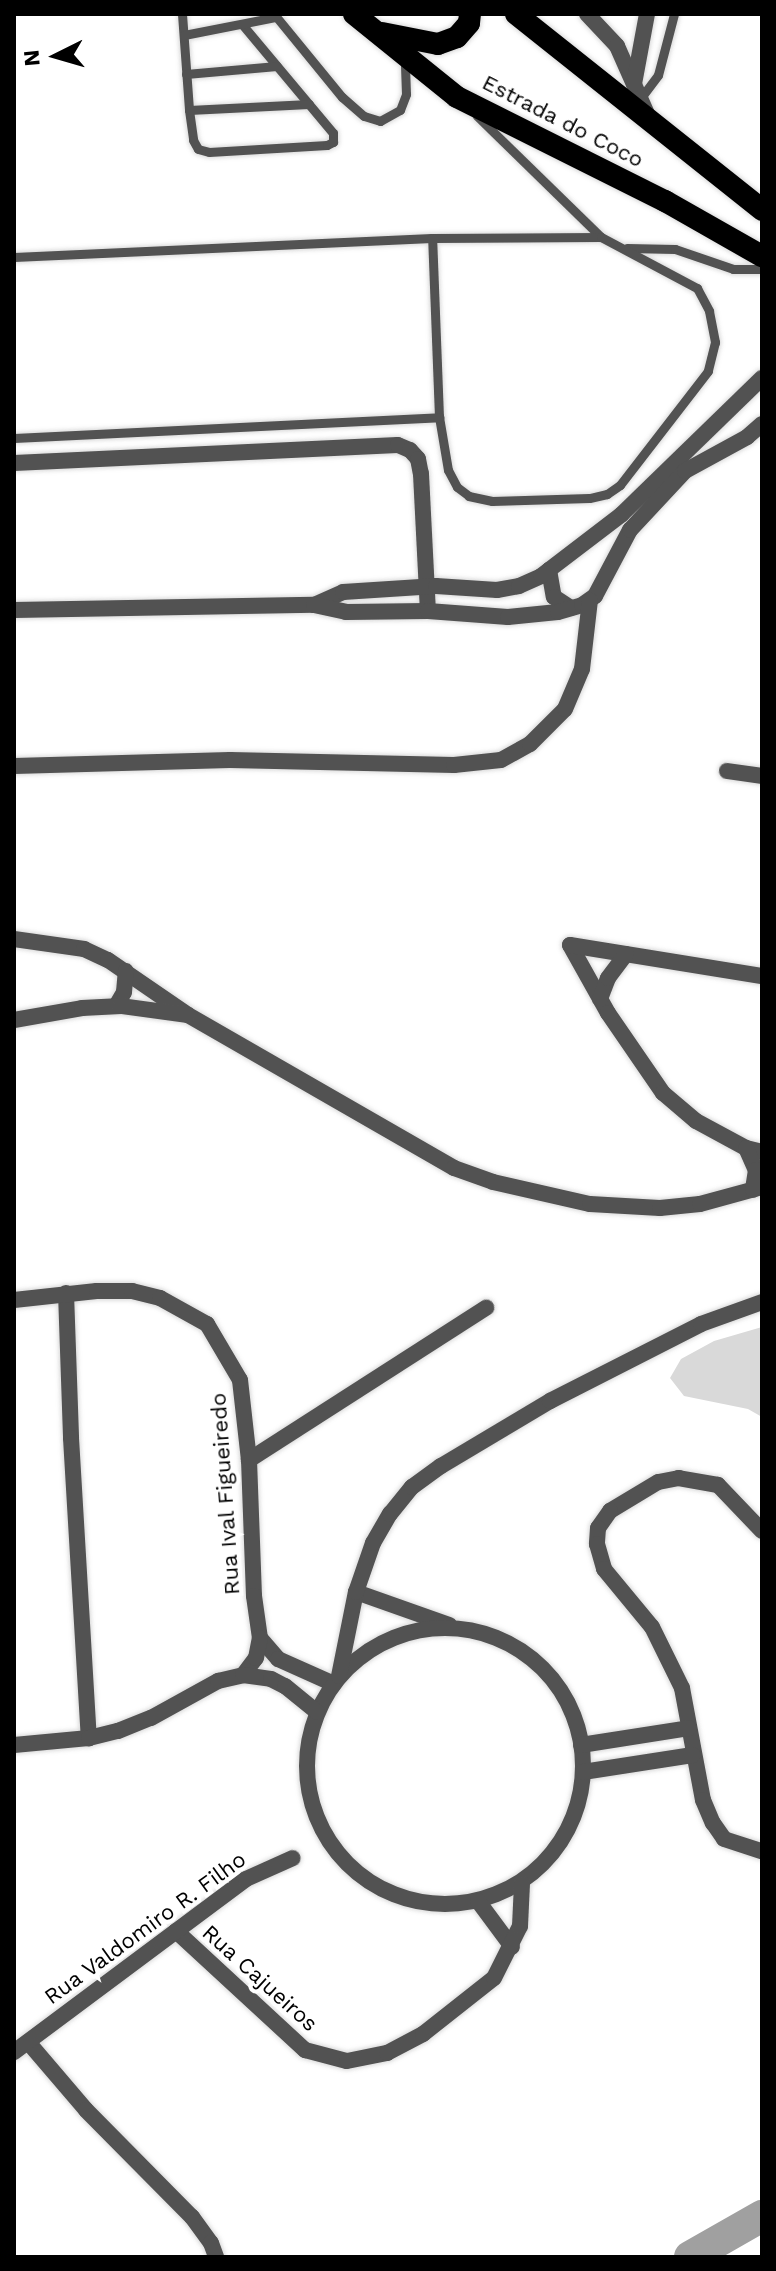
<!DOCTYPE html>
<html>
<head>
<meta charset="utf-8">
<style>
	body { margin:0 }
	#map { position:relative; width:776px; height:2271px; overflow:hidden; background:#fff; font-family:"Work Sans",sans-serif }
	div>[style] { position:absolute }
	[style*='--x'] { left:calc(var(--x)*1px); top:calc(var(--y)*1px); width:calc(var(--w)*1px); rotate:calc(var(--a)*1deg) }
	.green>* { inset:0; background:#d9d9d9 }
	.river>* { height:32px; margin:-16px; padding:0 16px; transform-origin:16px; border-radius:16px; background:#a0a0a0 }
	.roads { filter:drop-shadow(0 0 2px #dbdbdb) drop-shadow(0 0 2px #dbdbdb) }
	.service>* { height:9px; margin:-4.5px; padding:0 4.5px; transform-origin:4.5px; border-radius:4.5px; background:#525252 }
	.minor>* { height:16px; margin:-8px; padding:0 8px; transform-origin:8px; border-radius:8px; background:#525252 }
	.minor>.ring { margin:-8px; padding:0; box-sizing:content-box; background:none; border:16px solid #525252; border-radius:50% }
	.trunk>* { height:22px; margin:-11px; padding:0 11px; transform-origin:11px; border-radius:11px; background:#000 }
	span { translate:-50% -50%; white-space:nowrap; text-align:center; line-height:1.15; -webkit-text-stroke:8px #fff; paint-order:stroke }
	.street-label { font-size:22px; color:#000 }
	.frame { position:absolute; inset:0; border:16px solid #000; pointer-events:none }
	.north { position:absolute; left:16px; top:16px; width:80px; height:80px; -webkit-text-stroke:6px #fff; paint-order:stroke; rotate:265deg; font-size:22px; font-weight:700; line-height:32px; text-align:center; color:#000 }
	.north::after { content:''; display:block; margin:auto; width:28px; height:36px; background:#000; clip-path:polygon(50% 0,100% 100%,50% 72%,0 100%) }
</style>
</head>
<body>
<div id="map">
	<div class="green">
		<div style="clip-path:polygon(762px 1327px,762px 1417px,748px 1409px,684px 1396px,670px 1378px,681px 1359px,714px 1341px)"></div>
	</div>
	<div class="river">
		<div style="--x:690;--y:2257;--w:83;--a:-29.7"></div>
	</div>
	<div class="roads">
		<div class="service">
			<div style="--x:182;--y:14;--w:96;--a:85.8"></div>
			<div style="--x:189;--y:110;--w:30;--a:82"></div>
			<div style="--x:193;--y:140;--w:10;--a:61"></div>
			<div style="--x:198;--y:149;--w:11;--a:15"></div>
			<div style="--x:209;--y:152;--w:118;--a:-3.4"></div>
			<div style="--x:327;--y:145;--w:7;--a:-27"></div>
			<div style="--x:333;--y:142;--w:9;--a:-90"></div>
			<div style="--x:333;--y:133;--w:142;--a:-129.9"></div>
			<div style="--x:274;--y:14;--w:107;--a:50.7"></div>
			<div style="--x:342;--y:97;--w:29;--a:41"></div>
			<div style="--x:364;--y:116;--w:17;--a:17"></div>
			<div style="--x:380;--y:121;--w:23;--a:-29"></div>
			<div style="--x:400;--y:110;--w:17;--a:-69"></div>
			<div style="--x:406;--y:94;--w:36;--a:-92"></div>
			<div style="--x:184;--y:35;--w:94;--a:-11.1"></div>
			<div style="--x:186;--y:74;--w:91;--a:-5"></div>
			<div style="--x:640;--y:99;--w:30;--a:-53"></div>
			<div style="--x:658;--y:75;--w:63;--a:-75.3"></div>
			<div style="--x:189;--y:110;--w:120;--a:-2.9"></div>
			<div style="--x:477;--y:116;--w:173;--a:44.3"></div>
			<div style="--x:627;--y:248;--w:48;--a:1.2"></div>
			<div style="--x:675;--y:249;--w:61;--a:19"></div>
			<div style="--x:733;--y:269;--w:29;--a:0"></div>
			<div style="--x:14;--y:257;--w:418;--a:-2.6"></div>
			<div style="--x:432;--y:238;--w:169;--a:-0.3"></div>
			<div style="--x:601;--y:237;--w:109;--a:28"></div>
			<div style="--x:697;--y:288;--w:26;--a:62"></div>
			<div style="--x:709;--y:311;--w:32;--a:79"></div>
			<div style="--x:715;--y:342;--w:30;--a:104"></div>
			<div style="--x:708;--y:371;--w:144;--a:127.7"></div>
			<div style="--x:620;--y:485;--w:16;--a:145"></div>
			<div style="--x:607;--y:494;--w:18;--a:167"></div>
			<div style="--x:589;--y:498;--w:97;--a:178.2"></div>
			<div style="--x:492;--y:501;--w:24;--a:-168"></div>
			<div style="--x:469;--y:496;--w:15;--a:-143"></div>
			<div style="--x:457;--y:487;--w:19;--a:-118"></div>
			<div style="--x:448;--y:470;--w:54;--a:-99.6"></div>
			<div style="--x:439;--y:417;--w:179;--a:-92.2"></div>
			<div style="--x:14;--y:438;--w:426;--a:-2.8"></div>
		</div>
		<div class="minor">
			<div style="--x:587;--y:14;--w:44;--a:46.8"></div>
			<div style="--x:617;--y:46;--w:77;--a:66.1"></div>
			<div style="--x:634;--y:84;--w:71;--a:-79.5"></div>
			<div style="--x:14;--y:463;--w:384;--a:-2.7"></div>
			<div style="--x:398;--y:445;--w:13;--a:23"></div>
			<div style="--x:410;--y:450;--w:12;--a:48"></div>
			<div style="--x:418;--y:459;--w:15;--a:79"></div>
			<div style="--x:421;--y:474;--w:137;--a:87.1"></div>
			<div style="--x:549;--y:570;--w:27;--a:80"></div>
			<div style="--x:554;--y:597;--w:20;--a:33"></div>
			<div style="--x:314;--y:605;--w:32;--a:-24"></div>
			<div style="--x:343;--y:592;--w:93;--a:-3.7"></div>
			<div style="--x:436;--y:586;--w:61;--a:3.8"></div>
			<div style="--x:497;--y:590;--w:22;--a:-10"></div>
			<div style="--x:519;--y:586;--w:24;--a:-24"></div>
			<div style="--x:541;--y:576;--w:102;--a:-37.4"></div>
			<div style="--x:622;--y:514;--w:195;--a:-44.2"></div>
			<div style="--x:14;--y:610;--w:300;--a:-1"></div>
			<div style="--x:314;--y:605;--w:33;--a:12"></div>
			<div style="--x:346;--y:612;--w:82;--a:-0.7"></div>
			<div style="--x:428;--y:611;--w:80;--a:4.3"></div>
			<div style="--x:508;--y:617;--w:50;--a:-5.7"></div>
			<div style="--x:558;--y:612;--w:25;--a:-16"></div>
			<div style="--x:582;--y:605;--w:16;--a:-35"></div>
			<div style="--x:595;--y:596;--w:75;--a:-62.1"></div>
			<div style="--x:630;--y:530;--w:81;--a:-47"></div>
			<div style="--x:685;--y:471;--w:71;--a:-28.7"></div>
			<div style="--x:747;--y:437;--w:20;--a:-41"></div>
			<div style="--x:14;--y:766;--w:216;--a:-1.6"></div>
			<div style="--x:230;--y:760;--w:224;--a:1.3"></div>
			<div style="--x:454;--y:765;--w:47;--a:-6.1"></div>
			<div style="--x:501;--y:760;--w:33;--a:-29"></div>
			<div style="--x:530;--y:744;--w:49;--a:-45"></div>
			<div style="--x:565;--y:709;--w:43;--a:-67"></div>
			<div style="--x:582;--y:669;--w:69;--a:-83.4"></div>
			<div style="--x:727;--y:771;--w:35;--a:8"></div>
			<div style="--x:14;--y:939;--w:71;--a:8.1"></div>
			<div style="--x:84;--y:949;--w:26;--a:25"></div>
			<div style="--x:108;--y:960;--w:97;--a:34.5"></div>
			<div style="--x:188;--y:1015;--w:307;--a:29.9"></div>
			<div style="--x:454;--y:1168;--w:41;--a:19.7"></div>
			<div style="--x:493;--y:1182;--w:99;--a:12.8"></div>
			<div style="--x:590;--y:1204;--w:70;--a:3.3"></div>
			<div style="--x:660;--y:1208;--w:40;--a:-5.7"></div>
			<div style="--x:700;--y:1204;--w:64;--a:-15.3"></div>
			<div style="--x:570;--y:945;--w:78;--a:60.8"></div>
			<div style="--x:608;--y:1013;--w:97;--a:55.5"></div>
			<div style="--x:663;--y:1093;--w:43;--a:40.3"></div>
			<div style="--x:696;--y:1121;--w:57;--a:28.4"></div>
			<div style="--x:746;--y:1148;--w:16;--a:14"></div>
			<div style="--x:570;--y:945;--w:194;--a:9.2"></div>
			<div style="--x:600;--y:999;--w:22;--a:-69"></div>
			<div style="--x:608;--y:978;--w:30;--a:-53"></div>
			<div style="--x:116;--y:1006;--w:16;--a:-60"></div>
			<div style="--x:124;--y:992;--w:21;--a:-85"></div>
			<div style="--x:14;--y:1020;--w:69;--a:-10"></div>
			<div style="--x:82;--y:1008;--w:39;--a:-3"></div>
			<div style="--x:121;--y:1006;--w:67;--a:7.8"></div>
			<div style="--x:746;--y:1148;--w:24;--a:66"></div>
			<div style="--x:756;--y:1170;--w:20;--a:99"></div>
			<div style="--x:66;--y:1293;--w:145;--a:88"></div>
			<div style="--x:71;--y:1438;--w:301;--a:86.6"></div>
			<div style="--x:14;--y:1300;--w:83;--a:-6.2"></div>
			<div style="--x:97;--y:1291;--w:35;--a:0"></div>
			<div style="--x:132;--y:1291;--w:29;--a:14"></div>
			<div style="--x:160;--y:1298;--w:54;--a:29"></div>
			<div style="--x:207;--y:1324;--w:65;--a:59.5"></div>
			<div style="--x:240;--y:1380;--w:81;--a:83.6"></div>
			<div style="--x:249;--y:1460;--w:136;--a:87.9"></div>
			<div style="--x:254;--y:1596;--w:42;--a:81.9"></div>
			<div style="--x:260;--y:1638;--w:28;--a:49"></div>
			<div style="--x:278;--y:1659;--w:61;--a:24.1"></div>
			<div style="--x:249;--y:1460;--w:282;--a:-32.7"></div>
			<div style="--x:762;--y:1531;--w:64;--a:-133.7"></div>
			<div style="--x:718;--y:1485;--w:40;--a:-170"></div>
			<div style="--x:679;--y:1478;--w:21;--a:169"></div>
			<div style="--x:658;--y:1482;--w:56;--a:148.9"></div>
			<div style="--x:610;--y:1511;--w:21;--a:125"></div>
			<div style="--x:598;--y:1528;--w:16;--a:94"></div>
			<div style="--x:597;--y:1544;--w:26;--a:74"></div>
			<div style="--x:604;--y:1569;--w:75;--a:50.4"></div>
			<div style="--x:652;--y:1627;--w:68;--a:63.8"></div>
			<div style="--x:682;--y:1688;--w:114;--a:79.4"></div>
			<div style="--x:703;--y:1800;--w:25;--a:67"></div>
			<div style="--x:713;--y:1823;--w:19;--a:55"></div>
			<div style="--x:724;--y:1839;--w:40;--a:18"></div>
			<div style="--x:356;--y:1592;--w:99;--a:19.5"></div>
			<div class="ring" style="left:307px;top:1628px;width:260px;height:260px"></div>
			<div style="--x:243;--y:1675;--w:21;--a:-53"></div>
			<div style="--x:256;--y:1658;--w:20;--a:-79"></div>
			<div style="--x:339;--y:1676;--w:86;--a:-78.6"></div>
			<div style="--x:356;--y:1592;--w:52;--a:-70.9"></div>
			<div style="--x:373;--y:1543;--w:34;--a:-60"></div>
			<div style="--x:390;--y:1514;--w:35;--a:-51"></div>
			<div style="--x:412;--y:1487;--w:36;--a:-36"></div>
			<div style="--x:441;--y:1466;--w:127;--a:-30.8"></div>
			<div style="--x:550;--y:1401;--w:169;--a:-27"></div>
			<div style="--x:701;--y:1324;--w:65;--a:-19.8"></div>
			<div style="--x:14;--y:1745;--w:75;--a:-5.3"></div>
			<div style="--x:89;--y:1738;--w:30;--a:-14"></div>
			<div style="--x:118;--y:1731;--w:35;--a:-22"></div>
			<div style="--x:151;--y:1718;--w:77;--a:-28.9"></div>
			<div style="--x:218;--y:1681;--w:26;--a:-13"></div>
			<div style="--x:243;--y:1675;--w:28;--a:8"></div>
			<div style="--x:271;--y:1679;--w:16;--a:27"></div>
			<div style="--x:285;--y:1686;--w:41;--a:39.1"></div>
			<div style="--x:581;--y:1745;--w:109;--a:-8.9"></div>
			<div style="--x:583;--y:1772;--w:111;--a:-8.8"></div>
			<div style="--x:478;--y:1901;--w:57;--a:53.5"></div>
			<div style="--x:176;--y:1931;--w:176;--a:42.7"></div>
			<div style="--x:305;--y:2050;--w:43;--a:14.7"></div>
			<div style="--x:347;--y:2061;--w:41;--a:-11.3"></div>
			<div style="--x:387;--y:2053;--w:41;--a:-27.8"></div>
			<div style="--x:423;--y:2034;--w:90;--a:-38.3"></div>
			<div style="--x:494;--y:1978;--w:58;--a:-63.4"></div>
			<div style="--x:520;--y:1926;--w:42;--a:-87.3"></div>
			<div style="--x:28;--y:2042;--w:89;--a:49.5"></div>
			<div style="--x:86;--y:2110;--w:151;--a:45.3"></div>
			<div style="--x:192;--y:2217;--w:32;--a:54"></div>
			<div style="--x:211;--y:2243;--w:15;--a:70"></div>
			<div style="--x:14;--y:2052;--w:289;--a:-36.7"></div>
			<div style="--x:246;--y:1879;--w:51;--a:-24.1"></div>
		</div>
		<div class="trunk">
			<div style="--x:354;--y:14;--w:132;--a:38.9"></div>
			<div style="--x:457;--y:97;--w:233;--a:26.6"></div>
			<div style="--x:665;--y:201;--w:112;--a:29.6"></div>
			<div style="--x:516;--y:14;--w:315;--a:38.5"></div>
			<div style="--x:382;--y:33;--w:57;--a:11.1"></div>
			<div style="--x:438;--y:44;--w:20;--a:-20"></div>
			<div style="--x:457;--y:37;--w:18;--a:-49"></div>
			<div style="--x:469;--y:23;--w:9;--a:-84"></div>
		</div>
	</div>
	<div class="street-label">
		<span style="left:563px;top:121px;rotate:27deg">Estrada do Coco</span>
		<span style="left:225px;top:1494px;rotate:-94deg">Rua Ival Figueiredo</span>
		<span style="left:145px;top:1928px;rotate:-36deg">Rua Valdomiro R. Filho</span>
		<span style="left:260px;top:1978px;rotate:42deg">Rua Cajueiros</span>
	</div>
	<div class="frame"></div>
	<div class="north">N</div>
</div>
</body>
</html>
